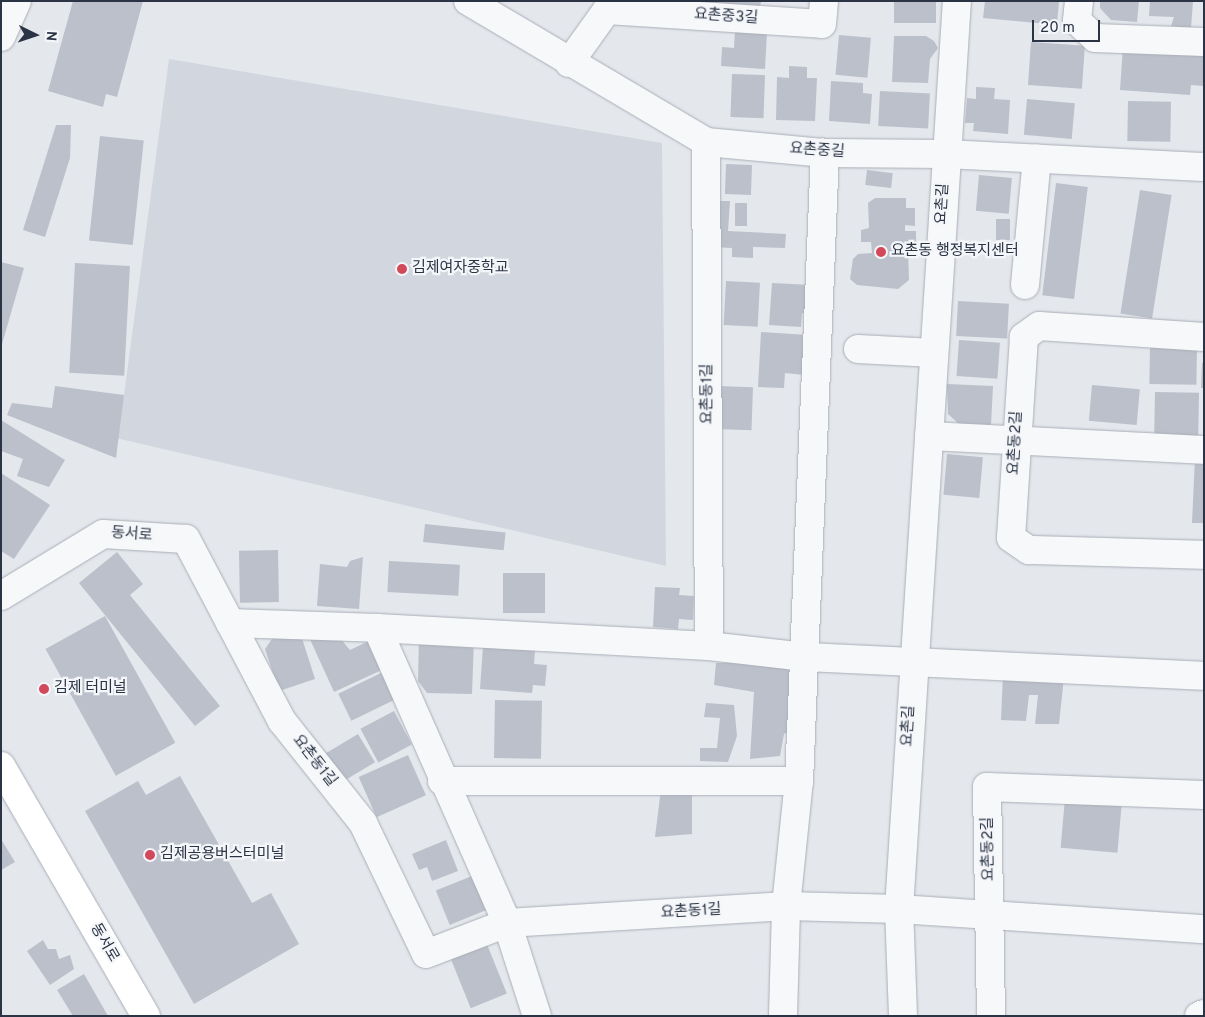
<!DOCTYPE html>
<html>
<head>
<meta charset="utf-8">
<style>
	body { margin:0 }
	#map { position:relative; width:1205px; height:1017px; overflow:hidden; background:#e4e7ec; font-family:Overpass,"Noto Sans KR",sans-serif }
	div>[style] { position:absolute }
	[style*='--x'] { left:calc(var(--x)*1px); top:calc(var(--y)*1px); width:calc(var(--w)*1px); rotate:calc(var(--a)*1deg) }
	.built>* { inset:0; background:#d2d6de }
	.building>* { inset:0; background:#bbc0ca; transform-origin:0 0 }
	.roads { filter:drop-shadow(0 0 1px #a9aeb7) drop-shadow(0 0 1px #a9aeb7) }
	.minor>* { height:28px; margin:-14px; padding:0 14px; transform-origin:14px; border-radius:14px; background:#f7f8fa }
	.major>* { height:28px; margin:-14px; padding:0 14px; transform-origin:14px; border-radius:14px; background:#fff }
	.dots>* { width:14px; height:14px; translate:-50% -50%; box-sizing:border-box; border:2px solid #f4f6f9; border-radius:50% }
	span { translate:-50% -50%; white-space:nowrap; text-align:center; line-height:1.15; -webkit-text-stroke:4.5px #f4f6f9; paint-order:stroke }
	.street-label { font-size:15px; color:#2b3445 }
	.poi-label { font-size:15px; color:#2b3445 }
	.left { translate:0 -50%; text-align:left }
	.frame { position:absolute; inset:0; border:2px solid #2b3445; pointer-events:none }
	.north { position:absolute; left:10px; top:10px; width:50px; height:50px; -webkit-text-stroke:4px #f4f6f9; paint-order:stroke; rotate:94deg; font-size:14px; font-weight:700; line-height:20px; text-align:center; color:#2b3445 }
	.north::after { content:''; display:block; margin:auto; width:18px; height:22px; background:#2b3445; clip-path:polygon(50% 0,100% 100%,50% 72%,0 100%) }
	.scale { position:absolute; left:1032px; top:20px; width:68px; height:22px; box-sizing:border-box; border:2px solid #2b3445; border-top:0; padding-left:6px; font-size:15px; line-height:18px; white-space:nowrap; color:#2b3445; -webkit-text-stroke:4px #f4f6f9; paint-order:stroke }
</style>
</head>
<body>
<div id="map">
	<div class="built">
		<div style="clip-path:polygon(169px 59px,662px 143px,666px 566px,116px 438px,124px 395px)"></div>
	</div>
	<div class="building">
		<div style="clip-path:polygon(73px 1px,143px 1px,117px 97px,106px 94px,103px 107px,48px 91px)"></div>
		<div style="clip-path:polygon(702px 1px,761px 1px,760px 7px,702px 4px)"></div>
		<div style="left:894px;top:1px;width:42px;height:22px"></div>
		<div style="clip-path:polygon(985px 1px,1059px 1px,1057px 25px,983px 18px)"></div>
		<div style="clip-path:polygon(1100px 1px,1139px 1px,1137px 22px,1111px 20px,1100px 8px)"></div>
		<div style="clip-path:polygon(1150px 1px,1193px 1px,1191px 28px,1171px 26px,1174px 17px,1149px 16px)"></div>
		<div style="clip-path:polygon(735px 30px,767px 32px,765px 69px,721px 66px,722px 47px,734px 48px)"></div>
		<div style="left:839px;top:35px;width:32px;height:40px;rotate:5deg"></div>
		<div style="clip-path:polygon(894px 36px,926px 36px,934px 41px,938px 48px,930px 59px,928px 83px,892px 82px)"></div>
		<div style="left:1031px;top:42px;width:54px;height:43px;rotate:4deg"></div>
		<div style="clip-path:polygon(1123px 46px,1204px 52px,1204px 86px,1191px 85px,1190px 95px,1120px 90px)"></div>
		<div style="clip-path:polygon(789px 66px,807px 67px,807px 78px,817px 78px,815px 121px,776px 120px,777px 77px,789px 78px)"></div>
		<div style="left:732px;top:74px;width:33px;height:43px;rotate:2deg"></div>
		<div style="clip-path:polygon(831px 81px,863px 83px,863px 93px,872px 94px,870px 124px,829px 121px)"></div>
		<div style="clip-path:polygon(976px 87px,995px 88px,994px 99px,1010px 100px,1008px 134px,973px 131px,974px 123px,965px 123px,967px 98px,976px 99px)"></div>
		<div style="left:880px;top:91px;width:50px;height:35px;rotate:3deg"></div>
		<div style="left:1027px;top:99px;width:48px;height:36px;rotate:5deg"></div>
		<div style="left:1128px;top:101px;width:43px;height:40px;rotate:1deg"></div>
		<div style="clip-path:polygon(56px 125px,71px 125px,70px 158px,45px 237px,23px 230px)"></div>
		<div style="left:100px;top:136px;width:44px;height:105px;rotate:6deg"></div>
		<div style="left:726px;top:164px;width:26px;height:30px;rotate:2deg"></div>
		<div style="left:867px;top:170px;width:26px;height:15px;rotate:7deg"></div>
		<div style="left:979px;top:175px;width:33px;height:36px;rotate:5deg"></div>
		<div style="left:1056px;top:183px;width:32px;height:113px;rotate:7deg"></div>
		<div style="left:1140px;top:190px;width:32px;height:125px;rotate:9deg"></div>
		<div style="clip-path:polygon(875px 198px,906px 198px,906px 208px,915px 208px,915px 226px,905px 225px,905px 231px,916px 231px,916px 250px,908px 250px,909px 280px,898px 289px,857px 285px,850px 279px,853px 259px,858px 254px,872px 253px,871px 242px,861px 242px,861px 230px,869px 228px,868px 203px)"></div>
		<div style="clip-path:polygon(717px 201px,730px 201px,728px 231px,786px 234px,785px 248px,753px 247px,753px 258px,732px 257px,732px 248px,714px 247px)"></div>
		<div style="left:735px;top:203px;width:12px;height:23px"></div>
		<div style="left:996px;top:219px;width:14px;height:21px"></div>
		<div style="clip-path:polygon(1px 262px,24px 268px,2px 344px,1px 343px)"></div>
		<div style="left:75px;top:263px;width:55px;height:110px;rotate:3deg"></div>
		<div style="left:726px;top:281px;width:34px;height:44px;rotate:3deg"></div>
		<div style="clip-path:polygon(772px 283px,812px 285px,810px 314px,802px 313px,801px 327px,769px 325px)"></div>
		<div style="left:958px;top:301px;width:51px;height:35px;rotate:3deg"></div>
		<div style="clip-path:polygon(761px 332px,807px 335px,805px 375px,785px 373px,784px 388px,758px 387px)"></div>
		<div style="left:959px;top:340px;width:41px;height:36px;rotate:4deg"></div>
		<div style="left:1150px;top:348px;width:47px;height:36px;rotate:1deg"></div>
		<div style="clip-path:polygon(1202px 363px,1204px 363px,1204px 388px,1201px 388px)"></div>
		<div style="clip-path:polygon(947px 384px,993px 386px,991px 425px,959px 424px,948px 414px)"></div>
		<div style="left:1092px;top:385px;width:48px;height:36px;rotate:5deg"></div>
		<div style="clip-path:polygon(55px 386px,124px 395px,116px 458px,7px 415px,12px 403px,52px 408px)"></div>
		<div style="left:717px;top:386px;width:36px;height:43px;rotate:2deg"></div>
		<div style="left:1155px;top:392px;width:44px;height:44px;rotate:1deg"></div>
		<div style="clip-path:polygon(1px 420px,65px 460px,49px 487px,17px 476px,23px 459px,1px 451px)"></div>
		<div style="left:947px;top:454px;width:36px;height:41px;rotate:5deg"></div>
		<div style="clip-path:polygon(1195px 458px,1204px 459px,1204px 523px,1192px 523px)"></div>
		<div style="clip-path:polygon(1px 473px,50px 505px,14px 559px,1px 551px)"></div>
		<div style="left:425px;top:524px;width:81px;height:18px;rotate:6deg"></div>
		<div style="left:278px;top:550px;width:52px;height:39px;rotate:89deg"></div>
		<div style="clip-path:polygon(117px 552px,143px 584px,130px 595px,220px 706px,195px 726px,79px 583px)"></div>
		<div style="clip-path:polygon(363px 557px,359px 609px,317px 606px,320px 564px,347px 567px,350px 561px)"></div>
		<div style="left:389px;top:561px;width:71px;height:31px;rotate:3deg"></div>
		<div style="left:503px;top:573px;width:42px;height:40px"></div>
		<div style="clip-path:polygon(655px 587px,680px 588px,679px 595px,694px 596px,693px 620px,679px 619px,678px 629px,653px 627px)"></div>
		<div style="left:105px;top:616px;width:145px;height:68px;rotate:61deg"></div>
		<div style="clip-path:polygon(277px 632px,300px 632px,315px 679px,279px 691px,265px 649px)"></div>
		<div style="clip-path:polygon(308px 635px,339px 637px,350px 650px,371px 640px,384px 669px,334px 692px)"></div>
		<div style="clip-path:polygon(419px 637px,474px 639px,472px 694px,427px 693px,418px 681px)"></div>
		<div style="clip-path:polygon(483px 646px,535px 650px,534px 664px,547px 665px,545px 686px,533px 685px,532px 693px,480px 689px)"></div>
		<div style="clip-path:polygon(779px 661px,790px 672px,790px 731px,784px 734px,780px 756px,750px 759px,754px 692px,714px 685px,716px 663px)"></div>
		<div style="left:385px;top:671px;width:30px;height:52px;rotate:64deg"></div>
		<div style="clip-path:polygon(1003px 674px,1064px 677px,1059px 724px,1035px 724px,1038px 695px,1029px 695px,1026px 721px,1001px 720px)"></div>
		<div style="left:495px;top:700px;width:47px;height:58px;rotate:1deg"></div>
		<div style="clip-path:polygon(706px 703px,734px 705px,737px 736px,728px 762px,700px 761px,700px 748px,717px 748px,720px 718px,704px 717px)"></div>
		<div style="left:394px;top:711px;width:38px;height:38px;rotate:62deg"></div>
		<div style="left:358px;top:734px;width:33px;height:38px;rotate:59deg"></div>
		<div style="left:408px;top:755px;width:44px;height:54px;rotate:66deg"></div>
		<div style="clip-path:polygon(180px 776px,252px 903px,271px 893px,299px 944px,194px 1004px,85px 811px,138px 781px,146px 795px)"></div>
		<div style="clip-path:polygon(692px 788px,692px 834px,655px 837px,661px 789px)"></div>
		<div style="left:1065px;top:798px;width:57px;height:50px;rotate:5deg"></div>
		<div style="clip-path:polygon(1px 839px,15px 862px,1px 870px)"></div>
		<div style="clip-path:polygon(446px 840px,458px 871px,432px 881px,427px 867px,419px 870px,412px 854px)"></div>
		<div style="left:472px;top:876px;width:37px;height:39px;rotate:68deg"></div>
		<div style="left:484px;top:937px;width:61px;height:39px;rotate:68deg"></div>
		<div style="clip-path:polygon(43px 940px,48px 949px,56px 949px,59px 959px,70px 955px,74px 969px,50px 985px,27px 951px)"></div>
		<div style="clip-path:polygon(84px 974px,108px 1016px,73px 1016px,57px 990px)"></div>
	</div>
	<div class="roads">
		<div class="minor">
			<div style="--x:468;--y:1;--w:277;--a:30.6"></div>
			<div style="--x:706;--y:142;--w:120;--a:5.3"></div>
			<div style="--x:825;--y:153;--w:121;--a:0.5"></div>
			<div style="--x:946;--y:154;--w:258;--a:2.9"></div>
			<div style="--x:1079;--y:1;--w:20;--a:96"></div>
			<div style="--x:1077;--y:21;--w:25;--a:43"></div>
			<div style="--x:1095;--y:38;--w:109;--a:2.1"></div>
			<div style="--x:1;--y:37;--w:39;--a:-66"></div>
			<div style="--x:569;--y:63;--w:65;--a:-54.4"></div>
			<div style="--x:607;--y:10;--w:215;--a:3.7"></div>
			<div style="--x:822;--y:24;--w:23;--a:-85"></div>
			<div style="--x:706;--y:142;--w:504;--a:89.66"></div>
			<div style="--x:1025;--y:285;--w:127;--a:-84.6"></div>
			<div style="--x:1204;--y:337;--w:165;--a:-176.2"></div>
			<div style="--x:1039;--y:326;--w:19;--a:144"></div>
			<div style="--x:1024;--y:337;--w:201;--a:93.7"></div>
			<div style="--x:1011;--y:538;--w:22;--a:34"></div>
			<div style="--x:1029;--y:550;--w:175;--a:1.6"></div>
			<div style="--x:858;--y:349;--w:76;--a:3"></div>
			<div style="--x:929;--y:436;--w:275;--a:2.9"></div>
			<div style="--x:1;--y:596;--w:119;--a:-31.3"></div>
			<div style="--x:103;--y:534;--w:83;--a:3.4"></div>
			<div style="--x:186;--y:539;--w:206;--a:62.2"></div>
			<div style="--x:282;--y:721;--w:130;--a:51.5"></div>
			<div style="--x:363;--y:823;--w:145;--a:64.3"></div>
			<div style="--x:426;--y:954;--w:87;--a:-20.9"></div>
			<div style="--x:507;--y:923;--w:280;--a:-3.5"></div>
			<div style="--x:786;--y:906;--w:113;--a:1.5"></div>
			<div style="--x:899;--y:909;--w:306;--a:3.8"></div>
			<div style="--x:230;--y:623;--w:147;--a:1.9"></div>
			<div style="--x:377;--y:628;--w:332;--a:3.1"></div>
			<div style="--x:709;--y:646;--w:97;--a:6.5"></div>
			<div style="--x:805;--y:657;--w:399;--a:2.7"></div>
			<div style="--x:377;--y:628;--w:322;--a:66.2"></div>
			<div style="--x:507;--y:923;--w:98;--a:72.1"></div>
			<div style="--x:442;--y:781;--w:357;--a:0"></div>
			<div style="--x:783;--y:1016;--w:110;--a:-88.4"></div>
			<div style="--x:786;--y:906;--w:126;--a:-84.1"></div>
			<div style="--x:799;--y:781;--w:629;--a:-87.63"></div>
			<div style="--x:903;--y:1016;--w:107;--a:-92.1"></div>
			<div style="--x:899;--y:909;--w:910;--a:-86.35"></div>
			<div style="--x:991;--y:1016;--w:229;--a:-91"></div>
			<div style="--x:987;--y:787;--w:217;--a:2.1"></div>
			<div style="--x:1199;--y:1016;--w:5;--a:-22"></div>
		</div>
		<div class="major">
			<div style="--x:1;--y:766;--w:289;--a:59.9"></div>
		</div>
	</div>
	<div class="dots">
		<div style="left:881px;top:252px;background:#d1495b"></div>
		<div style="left:402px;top:269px;background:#d1495b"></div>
		<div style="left:44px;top:689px;background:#d1495b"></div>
		<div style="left:150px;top:855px;background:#d1495b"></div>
	</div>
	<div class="street-label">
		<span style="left:726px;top:17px;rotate:4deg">요촌중3길</span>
		<span style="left:817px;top:151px;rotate:4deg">요촌중길</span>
		<span style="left:943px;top:204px;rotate:-87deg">요촌길</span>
		<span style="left:708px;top:394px;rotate:-90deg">요촌동1길</span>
		<span style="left:1016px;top:443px;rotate:-87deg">요촌동2길</span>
		<span style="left:132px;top:535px;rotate:4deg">동서로</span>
		<span style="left:909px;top:726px;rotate:-87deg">요촌길</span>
		<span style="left:314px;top:761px;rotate:52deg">요촌동1길</span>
		<span style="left:989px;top:849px;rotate:-91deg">요촌동2길</span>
		<span style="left:691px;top:912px;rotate:-3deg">요촌동1길</span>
		<span style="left:104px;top:943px;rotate:60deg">동서로</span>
	</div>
	<div class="poi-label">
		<span class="left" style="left:891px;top:252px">요촌동 행정복지센터</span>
		<span class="left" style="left:412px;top:269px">김제여자중학교</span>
		<span class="left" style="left:54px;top:689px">김제 터미널</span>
		<span class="left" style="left:160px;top:855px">김제공용버스터미널</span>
	</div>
	<div class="frame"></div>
	<div class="north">N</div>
	<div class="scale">20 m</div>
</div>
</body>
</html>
